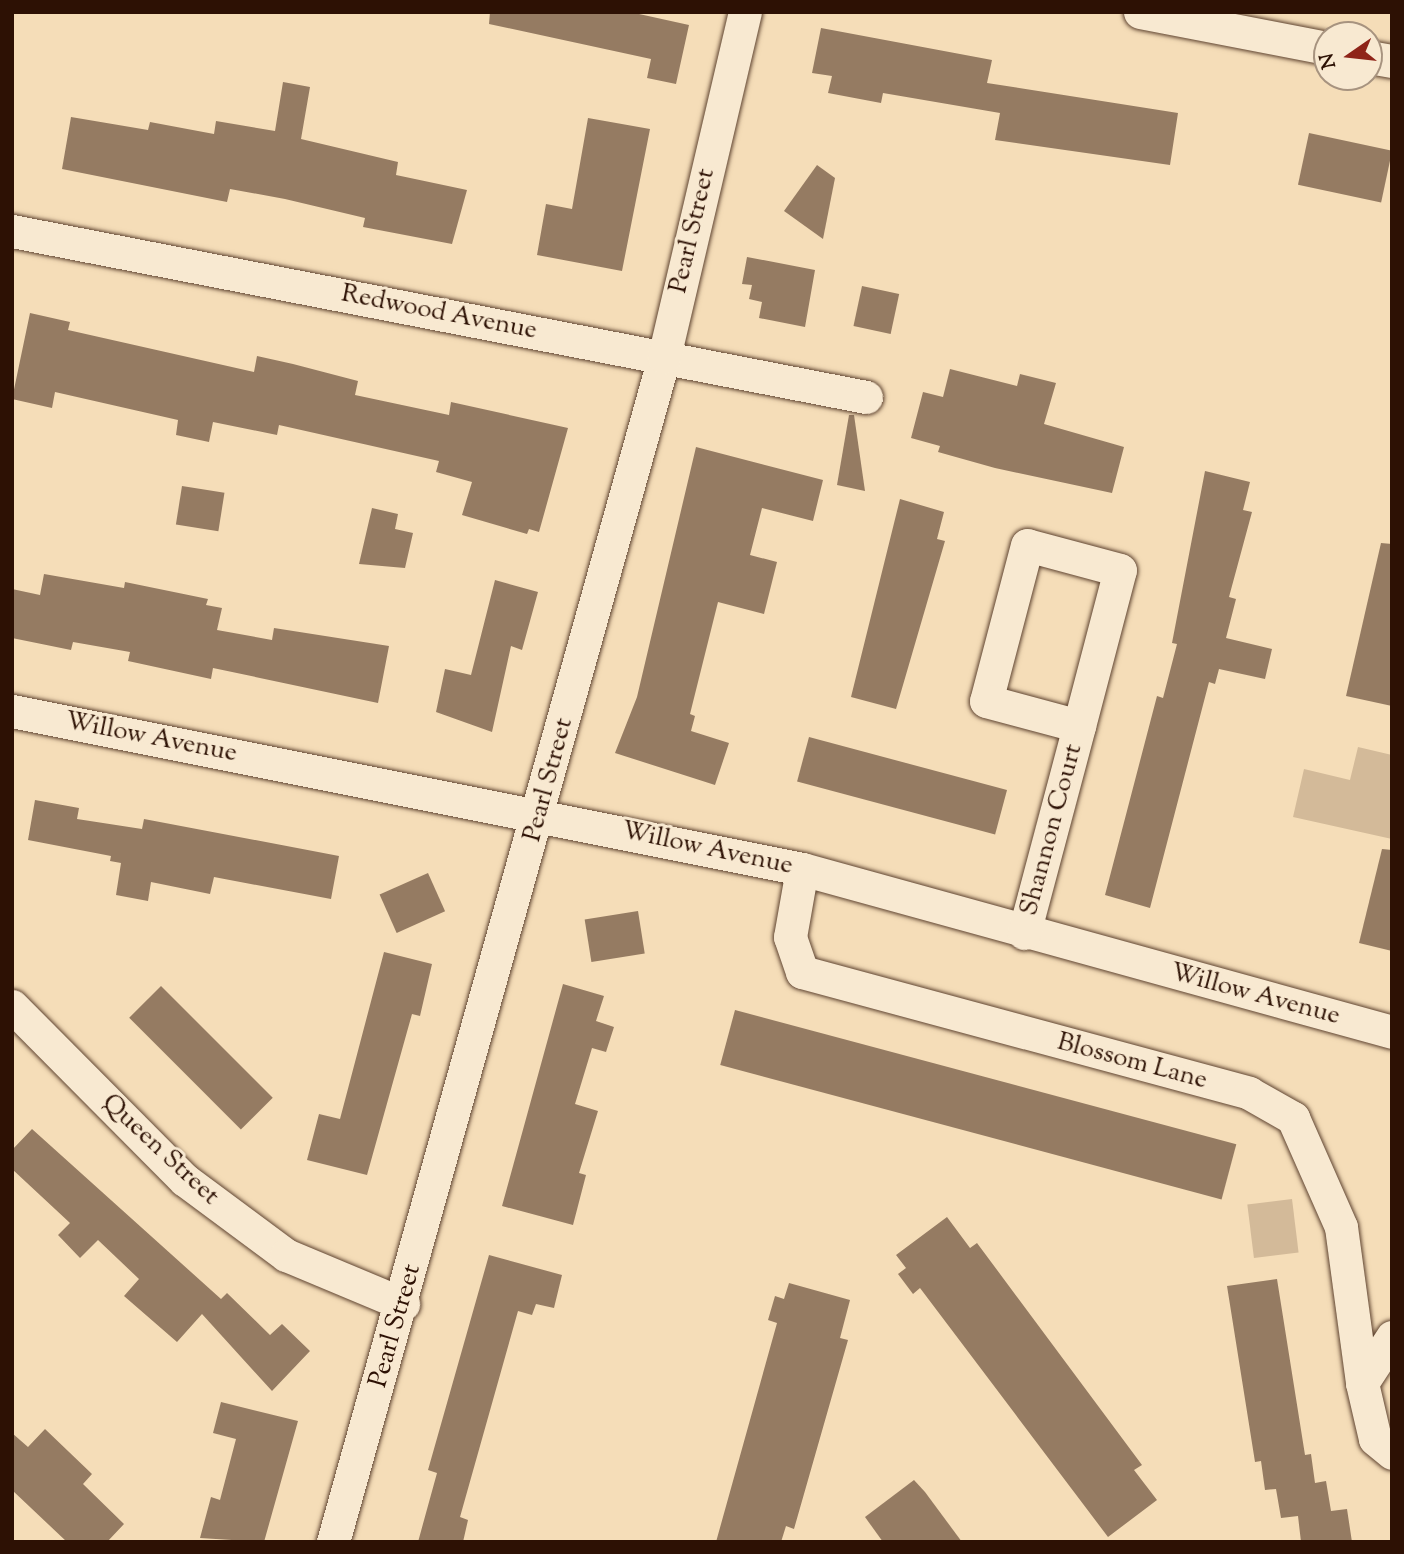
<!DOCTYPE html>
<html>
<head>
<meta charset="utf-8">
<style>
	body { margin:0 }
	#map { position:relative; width:1404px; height:1554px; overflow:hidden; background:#f5ddb8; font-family:"Sorts Mill Goudy",serif }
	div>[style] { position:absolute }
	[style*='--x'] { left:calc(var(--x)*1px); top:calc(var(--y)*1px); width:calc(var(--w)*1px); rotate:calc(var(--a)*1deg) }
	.green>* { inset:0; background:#d3ba99; transform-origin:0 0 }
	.building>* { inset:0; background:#957b62; transform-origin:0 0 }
	.roads { filter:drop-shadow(0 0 2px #5f4431) drop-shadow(0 0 2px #5f4431) }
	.street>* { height:33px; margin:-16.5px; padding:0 16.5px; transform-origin:16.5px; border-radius:16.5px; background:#f8e9d1 }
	span { translate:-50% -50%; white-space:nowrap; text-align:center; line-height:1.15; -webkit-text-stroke:6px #f8e9d1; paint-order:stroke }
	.street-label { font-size:26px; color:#2d1104 }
	.frame { position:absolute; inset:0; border:14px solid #2d1104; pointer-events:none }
	.north { position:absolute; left:1313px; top:21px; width:70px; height:70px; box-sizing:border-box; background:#f8e9d1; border:2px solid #a7937f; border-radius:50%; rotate:256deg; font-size:19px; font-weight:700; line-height:28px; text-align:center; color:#2d1104 }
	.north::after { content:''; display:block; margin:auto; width:24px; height:32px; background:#8f2418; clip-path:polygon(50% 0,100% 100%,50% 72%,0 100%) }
</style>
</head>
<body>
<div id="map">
	<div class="green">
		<div style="clip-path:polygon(1358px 747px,1392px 755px,1392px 839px,1293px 817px,1304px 769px,1350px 780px)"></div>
		<div style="left:1292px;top:1199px;width:54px;height:45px;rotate:83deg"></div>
	</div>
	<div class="building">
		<div style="clip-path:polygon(490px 12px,630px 12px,689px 25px,676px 84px,647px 78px,651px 59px,489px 24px)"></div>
		<div style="clip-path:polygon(821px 28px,992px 60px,987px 83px,1178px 113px,1170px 165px,995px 140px,1000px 113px,883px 93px,881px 103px,828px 93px,832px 76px,812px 73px)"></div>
		<div style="clip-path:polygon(283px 82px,310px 87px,301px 139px,398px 162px,396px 175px,467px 190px,452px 244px,363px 227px,365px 218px,285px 199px,230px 189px,227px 202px,62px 169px,71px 117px,148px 130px,150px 122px,214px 134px,216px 121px,275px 131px)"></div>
		<div style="clip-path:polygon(588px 118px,650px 129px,622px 271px,537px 255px,546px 204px,572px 209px)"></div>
		<div style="left:1309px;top:133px;width:85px;height:53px;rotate:12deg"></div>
		<div style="clip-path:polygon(817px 165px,835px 178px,823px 239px,784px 211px)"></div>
		<div style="clip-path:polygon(747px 257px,815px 270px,805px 327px,759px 318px,762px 302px,749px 299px,752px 285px,742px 284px)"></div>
		<div style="left:862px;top:286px;width:38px;height:41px;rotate:12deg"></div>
		<div style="clip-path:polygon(30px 313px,70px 322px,68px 330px,254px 372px,257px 356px,293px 364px,358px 381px,355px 395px,449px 415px,451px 402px,568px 428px,539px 532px,529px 529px,527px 534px,462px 515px,472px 482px,436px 472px,439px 461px,279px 425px,277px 435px,213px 422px,209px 442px,176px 435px,178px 420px,55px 392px,52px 408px,12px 399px)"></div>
		<div style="clip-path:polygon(950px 369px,1017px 386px,1020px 374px,1056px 383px,1044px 424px,1124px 447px,1112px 493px,995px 468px,938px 452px,940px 446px,911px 438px,923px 392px,943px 397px)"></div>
		<div style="clip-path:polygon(849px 415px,854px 415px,865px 491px,837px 485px)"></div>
		<div style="clip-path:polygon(696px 447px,823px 480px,813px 521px,762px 508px,750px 555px,777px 562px,764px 614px,718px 602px,690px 714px,695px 716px,691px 731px,729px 743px,715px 785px,615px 753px,637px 697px)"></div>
		<div style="clip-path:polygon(1205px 471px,1250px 482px,1243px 510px,1252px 512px,1229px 597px,1236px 599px,1226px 638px,1272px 649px,1265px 679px,1219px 669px,1215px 684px,1209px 682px,1150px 908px,1105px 895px,1157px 696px,1163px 698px,1177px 644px,1172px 643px)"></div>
		<div style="left:182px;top:486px;width:43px;height:39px;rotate:9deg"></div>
		<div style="clip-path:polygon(900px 499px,944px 512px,937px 539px,945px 541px,896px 709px,851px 697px)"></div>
		<div style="clip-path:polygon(372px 508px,398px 514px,395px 529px,413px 533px,405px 568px,359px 564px)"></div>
		<div style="clip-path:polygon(1381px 543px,1392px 544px,1392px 706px,1346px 696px)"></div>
		<div style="clip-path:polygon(44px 574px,124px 588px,125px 582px,208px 599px,206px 605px,222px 608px,217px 630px,272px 640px,274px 628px,389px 646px,378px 703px,213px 668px,211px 679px,128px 661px,130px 652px,73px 642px,71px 650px,12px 638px,12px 589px,40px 595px)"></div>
		<div style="clip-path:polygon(495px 580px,538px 592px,522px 650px,511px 646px,492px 732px,436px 712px,445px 669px,471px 675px)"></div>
		<div style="left:809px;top:737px;width:205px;height:46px;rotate:15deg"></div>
		<div style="clip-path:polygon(35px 800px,79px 808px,77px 819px,142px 829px,144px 819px,339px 856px,331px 899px,214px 877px,210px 894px,151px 882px,148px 901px,116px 895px,121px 863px,110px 861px,111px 856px,28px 840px)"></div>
		<div style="clip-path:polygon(1382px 849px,1392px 850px,1392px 951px,1359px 943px)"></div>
		<div style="left:428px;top:873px;width:42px;height:53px;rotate:66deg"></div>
		<div style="left:638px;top:911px;width:43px;height:54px;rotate:81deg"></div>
		<div style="clip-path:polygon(384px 952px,432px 964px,420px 1016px,412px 1014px,367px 1175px,307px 1160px,319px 1114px,340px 1119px)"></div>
		<div style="clip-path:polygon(563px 984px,604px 996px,596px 1021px,614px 1027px,606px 1052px,592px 1048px,575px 1104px,598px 1111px,579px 1173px,586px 1175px,573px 1225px,502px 1206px)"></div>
		<div style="left:161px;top:986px;width:158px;height:45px;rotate:45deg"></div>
		<div style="left:735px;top:1010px;width:519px;height:57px;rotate:15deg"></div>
		<div style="clip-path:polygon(32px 1129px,221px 1299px,227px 1293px,270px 1335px,282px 1324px,310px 1351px,272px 1391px,202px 1314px,177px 1342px,124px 1296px,139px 1279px,98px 1240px,80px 1258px,58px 1235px,70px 1223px,12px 1169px,12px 1150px)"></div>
		<div style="clip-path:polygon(947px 1217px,970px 1248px,977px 1243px,1142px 1465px,1134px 1470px,1157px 1500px,1108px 1537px,920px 1288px,913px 1294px,898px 1274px,906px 1268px,896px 1255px)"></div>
		<div style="clip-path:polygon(489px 1255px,562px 1275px,554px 1308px,536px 1304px,532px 1315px,518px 1311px,460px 1517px,468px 1520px,463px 1542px,418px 1542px,437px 1473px,428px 1470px)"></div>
		<div style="clip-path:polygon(1277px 1279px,1305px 1455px,1311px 1454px,1315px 1483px,1326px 1481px,1331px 1511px,1347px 1509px,1352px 1542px,1301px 1542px,1298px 1516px,1281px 1518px,1276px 1489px,1265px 1490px,1261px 1461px,1255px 1462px,1227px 1286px)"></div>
		<div style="clip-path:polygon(789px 1283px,850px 1300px,840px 1338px,848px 1340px,794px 1529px,786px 1526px,781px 1542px,716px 1542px,777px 1323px,768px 1320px,775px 1296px,784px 1299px)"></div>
		<div style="clip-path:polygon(221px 1402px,298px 1421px,264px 1542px,200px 1538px,211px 1497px,220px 1500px,236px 1439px,213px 1433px)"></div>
		<div style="clip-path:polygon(45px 1429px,92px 1474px,83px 1484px,124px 1524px,107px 1542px,67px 1542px,12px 1490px,12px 1433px,28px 1447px)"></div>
		<div style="clip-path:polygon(914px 1480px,925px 1492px,962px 1542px,883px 1542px,865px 1517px)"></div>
	</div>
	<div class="roads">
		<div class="street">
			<div style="--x:1140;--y:12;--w:190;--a:10.9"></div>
			<div style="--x:1369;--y:57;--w:23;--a:10"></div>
			<div style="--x:12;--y:231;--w:870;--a:11"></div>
			<div style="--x:12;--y:711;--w:806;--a:11.31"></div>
			<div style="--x:802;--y:869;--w:612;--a:15.44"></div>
			<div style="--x:802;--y:869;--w:69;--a:100"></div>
			<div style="--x:790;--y:937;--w:37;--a:71"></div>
			<div style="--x:802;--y:972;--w:463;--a:15.1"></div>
			<div style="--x:1249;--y:1093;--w:51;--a:29.6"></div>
			<div style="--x:1293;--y:1118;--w:119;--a:66.2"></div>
			<div style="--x:1341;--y:1227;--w:157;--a:82.3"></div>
			<div style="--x:1362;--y:1383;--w:57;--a:76.9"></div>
			<div style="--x:1375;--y:1439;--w:22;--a:39"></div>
			<div style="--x:1024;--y:933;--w:214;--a:-75.1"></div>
			<div style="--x:1079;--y:726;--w:161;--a:-75.3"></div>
			<div style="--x:1120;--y:570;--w:96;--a:-165"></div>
			<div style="--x:1027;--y:545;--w:161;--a:104.7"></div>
			<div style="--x:986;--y:701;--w:96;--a:15"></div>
			<div style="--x:12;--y:1006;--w:245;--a:45.2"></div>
			<div style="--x:185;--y:1180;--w:126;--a:36.6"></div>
			<div style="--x:286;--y:1255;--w:127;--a:22.7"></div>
			<div style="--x:1362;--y:1383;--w:55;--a:-56.9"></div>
			<div style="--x:333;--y:1542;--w:1230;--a:-74.39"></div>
			<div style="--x:664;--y:357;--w:354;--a:-76.8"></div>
		</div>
	</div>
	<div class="street-label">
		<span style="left:693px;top:231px;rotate:-77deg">Pearl Street</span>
		<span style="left:439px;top:313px;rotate:11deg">Redwood Avenue</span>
		<span style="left:151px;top:738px;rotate:11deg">Willow Avenue</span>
		<span style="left:549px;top:780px;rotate:-75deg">Pearl Street</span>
		<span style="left:1052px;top:830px;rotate:-75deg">Shannon Court</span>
		<span style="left:707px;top:849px;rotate:12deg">Willow Avenue</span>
		<span style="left:1255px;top:995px;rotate:15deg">Willow Avenue</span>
		<span style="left:1132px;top:1062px;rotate:15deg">Blossom Lane</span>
		<span style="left:160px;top:1150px;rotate:43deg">Queen Street</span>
		<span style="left:396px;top:1326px;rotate:-74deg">Pearl Street</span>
	</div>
	<div class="frame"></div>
	<div class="north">N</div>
</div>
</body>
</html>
